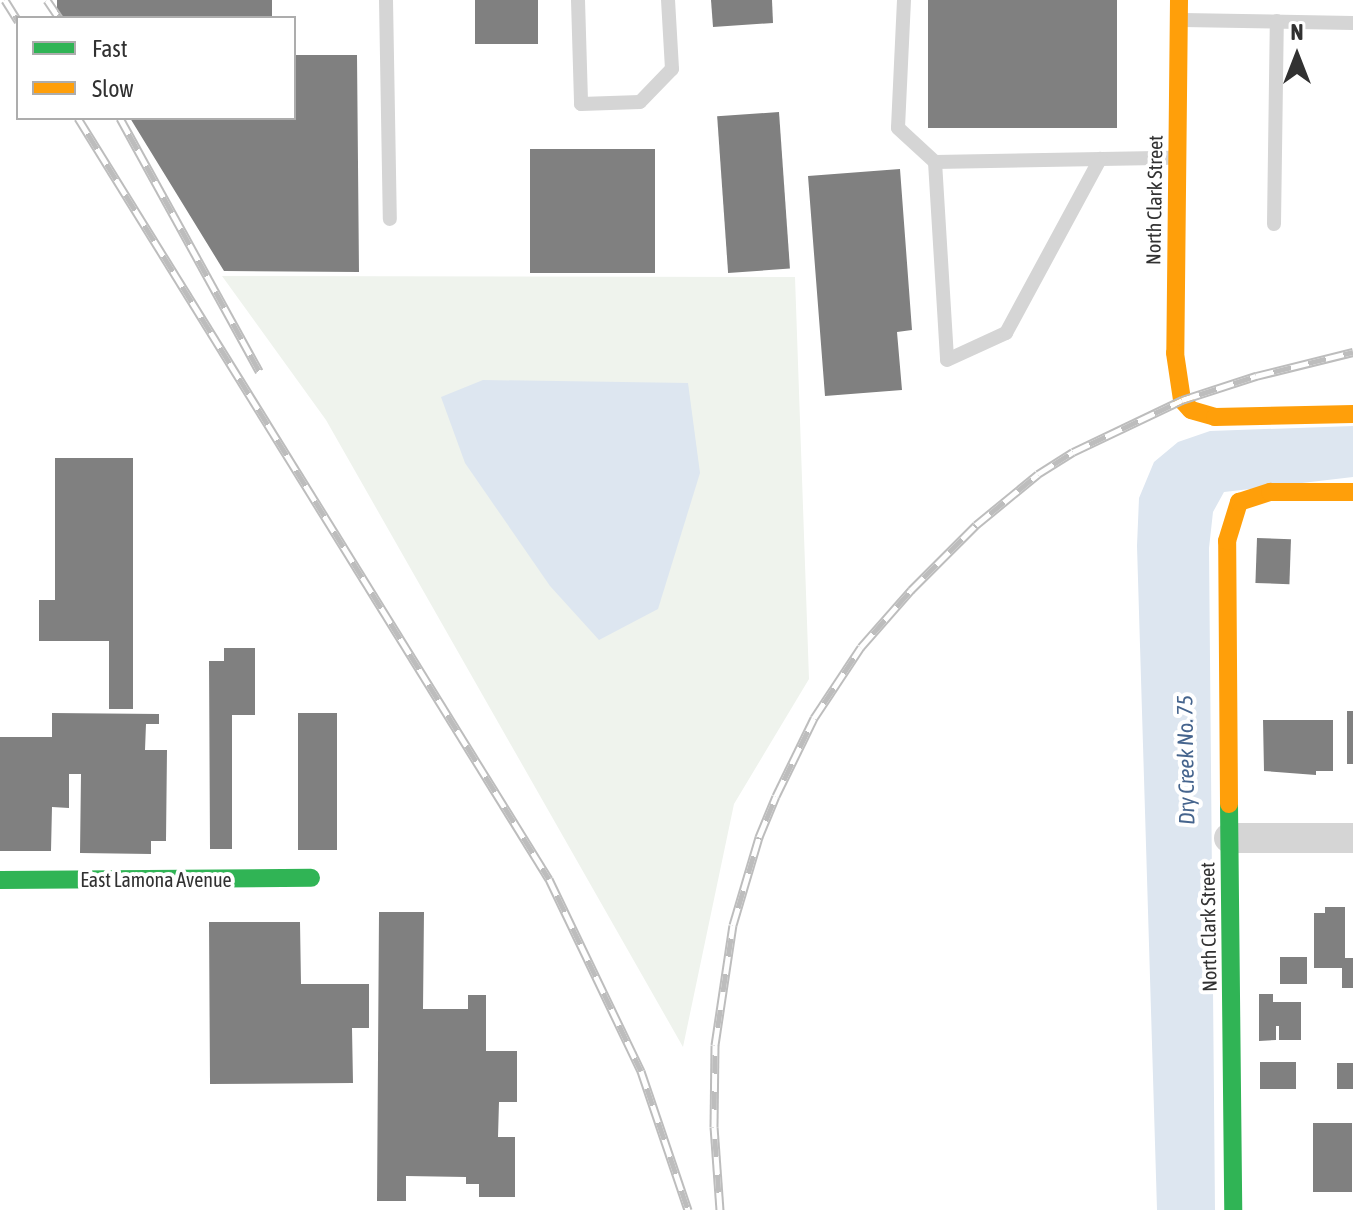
<!DOCTYPE html>
<html>
<head>
<meta charset="utf-8">
<style>
	body { margin:0 }
	#map { position:relative; width:1353px; height:1210px; overflow:hidden; background:#fff; font-family:"Asap Condensed",sans-serif }
	div>[style] { position:absolute }
	[style*='--x'] { left:calc(var(--x)*1px); top:calc(var(--y)*1px); width:calc(var(--w)*1px); rotate:calc(var(--a)*1deg) }
	.green>* { inset:0; background:#eff3ed }
	.water>* { inset:0; background:#dde6f0 }
	.building>* { inset:0; background:#808080; transform-origin:0 0 }
	.lane>* { height:14px; margin:-7px; padding:0 7px; transform-origin:7px; border-radius:7px; background:#d5d5d5 }
	.street>* { height:30px; margin:-15px; padding:0 15px; transform-origin:15px; border-radius:15px; background:#d5d5d5 }
	.fast>* { height:18px; margin:-9px; padding:0 9px; transform-origin:9px; border-radius:9px; background:#30b455 }
	.slow>* { height:18px; margin:-9px; padding:0 9px; transform-origin:9px; border-radius:9px; background:#ff9f0a }
	.rail>* { height:9px; margin-top:-4.5px; transform-origin:0; background:repeating-linear-gradient(90deg,#fff 0 18px,#bdbdbd 0 36px); box-sizing:border-box; border-block:2px solid #bdbdbd }
	span { translate:-50% -50%; white-space:nowrap; text-align:center; line-height:1.15; -webkit-text-stroke:8px #fff; paint-order:stroke }
	.street-label { font-size:20px; color:#313131 }
	.water-label { font-size:22px; color:#45648d; font-style:italic }
	.legend { position:absolute; left:16px; top:16px; width:280px; height:104px; box-sizing:border-box; background:#fff; border:2px solid #adadad; margin:0; padding:10px 14px; list-style:none; font-size:24px; color:#313131 }
	.legend li { display:flex; align-items:center; gap:16px; height:40px }
	.legend b { width:40px; border:2px solid #adadad }
	.north { position:absolute; left:1257px; top:16px; width:80px; height:80px; -webkit-text-stroke:6px #fff; paint-order:stroke; rotate:0deg; font-size:22px; font-weight:700; line-height:32px; text-align:center; color:#313131 }
	.north::after { content:''; display:block; margin:auto; width:28px; height:36px; background:#313131; clip-path:polygon(50% 0,100% 100%,50% 72%,0 100%) }
</style>
</head>
<body>
<div id="map">
	<div class="green">
		<div style="clip-path:polygon(222px 276px,795px 277px,809px 679px,734px 804px,683px 1047px,326px 420px)"></div>
	</div>
	<div class="water">
		<div style="clip-path:polygon(483px 380px,688px 383px,700px 473px,658px 609px,599px 640px,550px 586px,465px 463px,441px 397px)"></div>
		<div style="clip-path:polygon(1353px 426px,1353px 477px,1224px 492px,1213px 512px,1209px 548px,1215px 1210px,1157px 1210px,1137px 546px,1139px 498px,1154px 462px,1178px 442px,1210px 431px)"></div>
	</div>
	<div class="building">
		<div style="left:57px;top:0;width:215px;height:21px"></div>
		<div style="left:475px;top:0;width:63px;height:44px"></div>
		<div style="clip-path:polygon(711px 0,772px 0,773px 23px,713px 27px)"></div>
		<div style="left:928px;top:0;width:189px;height:128px"></div>
		<div style="clip-path:polygon(294px 55px,357px 55px,359px 272px,224px 271px,130px 118px,294px 118px)"></div>
		<div style="left:779px;top:112px;width:157px;height:62px;rotate:86deg"></div>
		<div style="left:530px;top:149px;width:125px;height:124px"></div>
		<div style="clip-path:polygon(900px 169px,912px 330px,897px 332px,902px 390px,825px 396px,808px 176px)"></div>
		<div style="clip-path:polygon(55px 458px,133px 458px,133px 709px,109px 709px,109px 641px,39px 641px,39px 600px,55px 600px)"></div>
		<div style="left:1257px;top:538px;width:34px;height:45px;rotate:2deg"></div>
		<div style="clip-path:polygon(224px 648px,255px 648px,255px 715px,232px 715px,232px 849px,210px 849px,209px 661px,224px 661px)"></div>
		<div style="left:1347px;top:711px;width:6px;height:53px"></div>
		<div style="clip-path:polygon(52px 713px,159px 714px,159px 724px,146px 724px,145px 750px,167px 750px,166px 841px,151px 841px,151px 854px,80px 853px,81px 774px,69px 774px,69px 808px,52px 807px,51px 851px,0 851px,0 737px,52px 737px)"></div>
		<div style="left:298px;top:713px;width:39px;height:137px"></div>
		<div style="clip-path:polygon(1263px 720px,1333px 720px,1333px 771px,1316px 771px,1316px 775px,1264px 771px)"></div>
		<div style="clip-path:polygon(1325px 907px,1345px 907px,1345px 958px,1353px 958px,1353px 988px,1342px 988px,1342px 968px,1314px 968px,1314px 913px,1325px 913px)"></div>
		<div style="clip-path:polygon(379px 912px,424px 912px,423px 1009px,468px 1009px,468px 995px,486px 995px,486px 1051px,517px 1051px,517px 1102px,499px 1102px,498px 1137px,515px 1137px,515px 1197px,479px 1197px,479px 1184px,466px 1184px,466px 1177px,406px 1176px,406px 1201px,377px 1201px)"></div>
		<div style="clip-path:polygon(209px 922px,300px 922px,301px 984px,369px 984px,369px 1028px,352px 1028px,353px 1083px,210px 1084px)"></div>
		<div style="left:1280px;top:957px;width:27px;height:27px"></div>
		<div style="clip-path:polygon(1259px 994px,1273px 994px,1273px 1002px,1301px 1002px,1301px 1040px,1279px 1040px,1279px 1026px,1276px 1026px,1276px 1040px,1259px 1041px)"></div>
		<div style="left:1260px;top:1062px;width:36px;height:27px"></div>
		<div style="left:1337px;top:1063px;width:16px;height:26px"></div>
		<div style="left:1313px;top:1123px;width:39px;height:69px"></div>
	</div>
	<div class="lane">
		<div style="--x:386;--y:0;--w:219;--a:89"></div>
		<div style="--x:578;--y:0;--w:104;--a:88.3"></div>
		<div style="--x:581;--y:104;--w:59;--a:-1.9"></div>
		<div style="--x:640;--y:102;--w:46;--a:-45.9"></div>
		<div style="--x:672;--y:69;--w:69;--a:-93.3"></div>
		<div style="--x:904;--y:0;--w:128;--a:92.7"></div>
		<div style="--x:898;--y:128;--w:50;--a:42.6"></div>
		<div style="--x:935;--y:162;--w:237;--a:-1"></div>
		<div style="--x:1183;--y:20;--w:170;--a:1"></div>
		<div style="--x:935;--y:162;--w:198;--a:86.5"></div>
		<div style="--x:947;--y:360;--w:65;--a:-24.6"></div>
		<div style="--x:1006;--y:333;--w:198;--a:-61.6"></div>
		<div style="--x:1274;--y:224;--w:203;--a:-89.2"></div>
	</div>
	<div class="street">
		<div style="--x:1229;--y:838;--w:124;--a:0"></div>
	</div>
	<div class="fast">
		<div style="--x:1229;--y:804;--w:406;--a:89.4"></div>
		<div style="--x:0;--y:880;--w:311;--a:-0.4"></div>
	</div>
	<div class="slow">
		<div style="--x:1179;--y:0;--w:353;--a:90.6"></div>
		<div style="--x:1175;--y:353;--w:48;--a:81.5"></div>
		<div style="--x:1182;--y:400;--w:13;--a:48"></div>
		<div style="--x:1191;--y:410;--w:25;--a:16"></div>
		<div style="--x:1215;--y:417;--w:138;--a:-1.2"></div>
		<div style="--x:1229;--y:804;--w:263;--a:-90.4"></div>
		<div style="--x:1227;--y:541;--w:41;--a:-72.9"></div>
		<div style="--x:1239;--y:502;--w:33;--a:-18"></div>
		<div style="--x:1270;--y:492;--w:83;--a:0"></div>
	</div>
	<div class="rail">
		<div style="--x:5;--y:0;--w:25;--a:58"></div>
		<div style="--x:47;--y:0;--w:22;--a:56"></div>
		<div style="--x:78;--y:118;--w:895;--a:58.25"></div>
		<div style="--x:549;--y:879;--w:213;--a:64.4"></div>
		<div style="--x:641;--y:1071;--w:147;--a:71.3"></div>
		<div style="--x:120;--y:118;--w:289;--a:61.2"></div>
		<div style="--x:720;--y:1210;--w:83;--a:-94.1"></div>
		<div style="--x:714;--y:1127;--w:82;--a:-89.3"></div>
		<div style="--x:715;--y:1045;--w:121;--a:-81.5"></div>
		<div style="--x:733;--y:925;--w:92;--a:-73.5"></div>
		<div style="--x:759;--y:837;--w:44;--a:-67.5"></div>
		<div style="--x:776;--y:796;--w:87;--a:-64"></div>
		<div style="--x:814;--y:718;--w:85;--a:-56.5"></div>
		<div style="--x:861;--y:647;--w:76;--a:-48.7"></div>
		<div style="--x:911;--y:590;--w:92;--a:-45"></div>
		<div style="--x:976;--y:525;--w:80;--a:-39.4"></div>
		<div style="--x:1038;--y:474;--w:41;--a:-32.2"></div>
		<div style="--x:1073;--y:452;--w:121;--a:-25.5"></div>
		<div style="--x:1182;--y:400;--w:78;--a:-18"></div>
		<div style="--x:1256;--y:376;--w:100;--a:-13.9"></div>
	</div>
	<div class="street-label">
		<span style="left:1154px;top:200px;rotate:-89deg">North Clark Street</span>
		<span style="left:156px;top:879px">East Lamona Avenue</span>
		<span style="left:1208px;top:927px;rotate:-91deg">North Clark Street</span>
	</div>
	<div class="water-label">
		<span style="left:1186px;top:760px;rotate:-91deg">Dry Creek No. 75</span>
	</div>
	<ul class="legend">
	<li><b style="height:10px;background:#30b455"></b>Fast</li>
	<li><b style="height:10px;background:#ff9f0a"></b>Slow</li>
	</ul>
	<div class="north">N</div>
</div>
</body>
</html>
